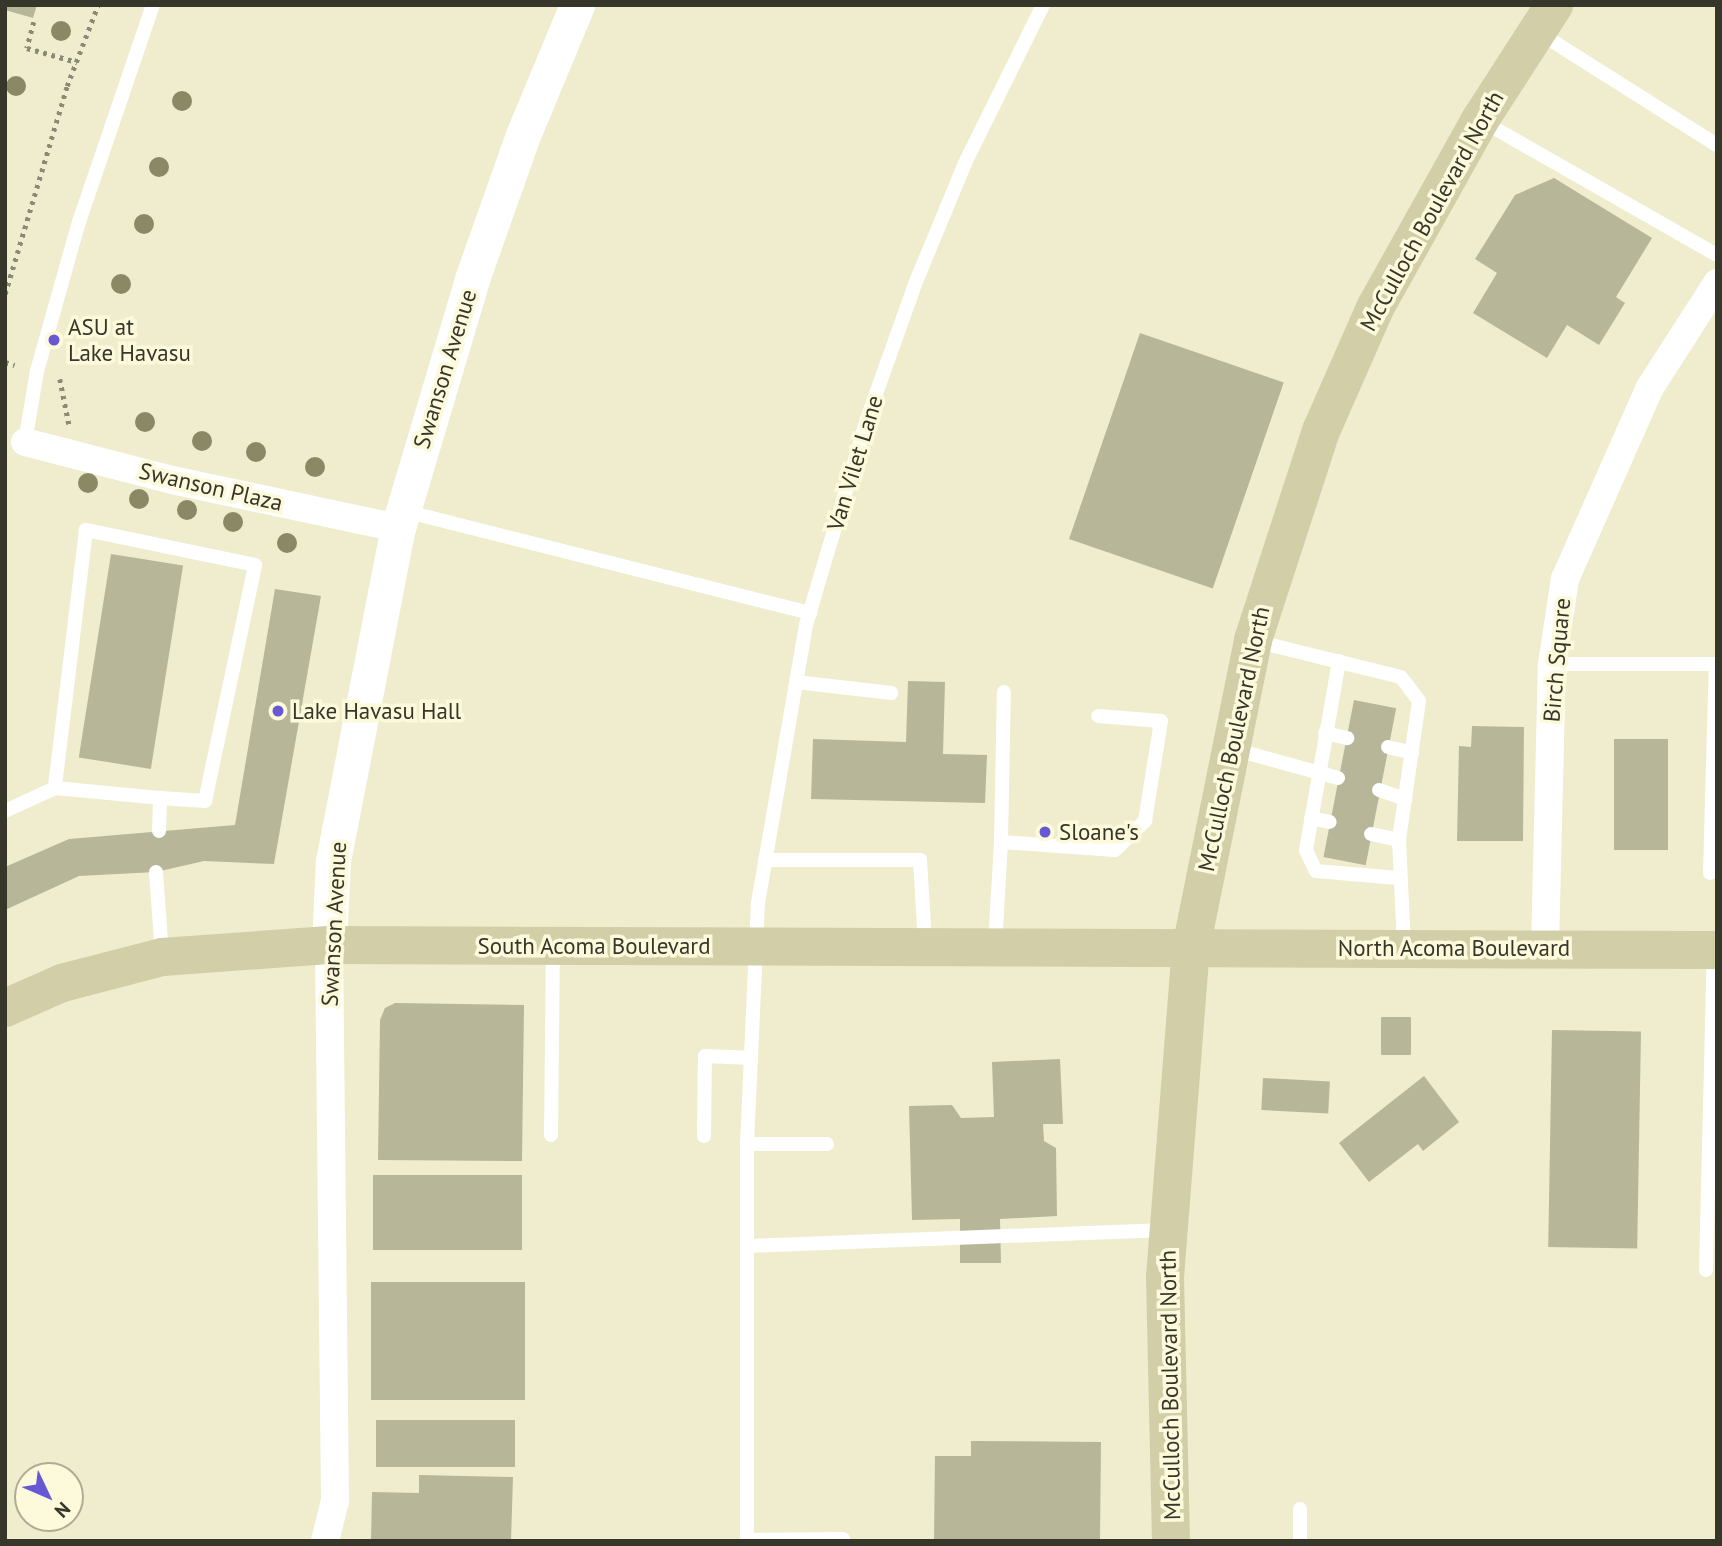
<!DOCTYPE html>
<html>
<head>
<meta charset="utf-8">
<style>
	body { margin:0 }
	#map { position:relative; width:1722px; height:1546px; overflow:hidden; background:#efedce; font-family:"PT Sans",sans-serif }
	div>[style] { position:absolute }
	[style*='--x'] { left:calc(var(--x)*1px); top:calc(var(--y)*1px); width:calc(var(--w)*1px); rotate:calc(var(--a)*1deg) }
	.building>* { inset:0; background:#b8b699; transform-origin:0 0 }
	.path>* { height:4.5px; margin-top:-2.25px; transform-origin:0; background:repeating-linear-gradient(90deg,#8b8a75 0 3.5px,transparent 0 8.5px) }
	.service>* { height:14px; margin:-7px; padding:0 7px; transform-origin:7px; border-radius:7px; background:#fff }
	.minor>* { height:28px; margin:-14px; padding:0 14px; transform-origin:14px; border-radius:14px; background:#fff }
	.tertiary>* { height:35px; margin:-17.5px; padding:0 17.5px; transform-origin:17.5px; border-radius:17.5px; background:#fff }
	.secondary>* { height:38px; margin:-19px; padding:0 19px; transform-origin:19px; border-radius:19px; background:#d2cea8 }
	.trees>* { width:20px; height:20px; margin:-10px; border-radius:50%; background:#8b8866 }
	.dots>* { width:19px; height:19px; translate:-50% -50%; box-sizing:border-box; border:4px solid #fcfadb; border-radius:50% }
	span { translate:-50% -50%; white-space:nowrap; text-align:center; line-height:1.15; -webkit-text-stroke:7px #fcfadb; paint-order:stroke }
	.street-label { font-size:23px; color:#37362a }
	.poi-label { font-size:23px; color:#37362a }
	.left { translate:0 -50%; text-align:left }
	.frame { position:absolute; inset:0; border:7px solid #37362a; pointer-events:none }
	.north { position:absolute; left:14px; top:1462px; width:70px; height:70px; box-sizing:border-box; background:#fcfadb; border:2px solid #adac94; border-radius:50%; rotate:134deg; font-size:19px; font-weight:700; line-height:28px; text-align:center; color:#37362a }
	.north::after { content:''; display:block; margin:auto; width:24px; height:32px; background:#6759d3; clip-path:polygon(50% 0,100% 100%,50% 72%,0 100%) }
</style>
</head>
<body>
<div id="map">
	<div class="building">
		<div style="clip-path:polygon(5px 5px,37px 5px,33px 18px,5px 10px)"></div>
		<div style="clip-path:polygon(1554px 178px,1652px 238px,1616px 297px,1625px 303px,1599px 345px,1567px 325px,1547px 358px,1473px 313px,1497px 273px,1475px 259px,1515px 195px)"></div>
		<div style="left:1140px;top:333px;width:152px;height:218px;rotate:19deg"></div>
		<div style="left:111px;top:554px;width:73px;height:206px;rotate:9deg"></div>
		<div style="clip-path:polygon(275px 589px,321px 596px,274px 864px,204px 861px,156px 872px,79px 876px,5px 910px,5px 867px,69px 839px,235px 825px)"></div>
		<div style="clip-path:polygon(908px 681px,945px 682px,943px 754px,987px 755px,985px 803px,811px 799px,813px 739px,906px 742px)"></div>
		<div style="left:1354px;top:700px;width:43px;height:160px;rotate:11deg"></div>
		<div style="clip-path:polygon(1472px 726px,1524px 727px,1523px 841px,1457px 841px,1459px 746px,1471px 747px)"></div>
		<div style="left:1614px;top:739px;width:54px;height:111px"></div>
		<div style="clip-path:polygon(395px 1003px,524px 1005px,522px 1161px,378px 1160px,380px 1020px,385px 1008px)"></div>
		<div style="left:1381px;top:1017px;width:30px;height:38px"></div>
		<div style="left:1552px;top:1030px;width:89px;height:217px;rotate:1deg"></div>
		<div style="clip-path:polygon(1060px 1059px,1063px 1124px,1043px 1124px,1044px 1141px,1056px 1148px,1057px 1216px,1000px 1219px,1001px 1263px,960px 1263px,960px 1219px,912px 1220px,909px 1106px,952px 1105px,961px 1118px,994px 1117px,992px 1062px)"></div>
		<div style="clip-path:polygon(1424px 1076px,1459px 1122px,1423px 1151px,1418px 1144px,1369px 1182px,1339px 1143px)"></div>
		<div style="left:1263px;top:1078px;width:67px;height:32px;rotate:3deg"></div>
		<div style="left:522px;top:1175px;width:75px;height:149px;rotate:90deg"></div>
		<div style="left:371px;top:1282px;width:154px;height:118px"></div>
		<div style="left:376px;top:1420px;width:139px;height:47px"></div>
		<div style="clip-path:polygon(971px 1441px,1101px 1442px,1100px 1541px,934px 1541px,935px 1456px,971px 1456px)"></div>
		<div style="clip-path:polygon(419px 1475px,513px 1477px,511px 1541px,371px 1541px,372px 1492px,419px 1493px)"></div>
	</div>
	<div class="path">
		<div style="--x:34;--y:22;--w:27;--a:105"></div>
		<div style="--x:27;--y:48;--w:52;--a:15.6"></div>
		<div style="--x:5;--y:294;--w:217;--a:-73.4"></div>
		<div style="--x:67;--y:86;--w:87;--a:-69.1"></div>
		<div style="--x:5;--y:362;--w:10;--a:17"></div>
		<div style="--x:60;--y:379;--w:46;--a:78.7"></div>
	</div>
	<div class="service">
		<div style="--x:1538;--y:32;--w:212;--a:32.3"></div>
		<div style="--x:1482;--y:121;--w:271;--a:29.7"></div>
		<div style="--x:25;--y:442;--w:72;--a:-80.4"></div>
		<div style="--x:37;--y:371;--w:155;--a:-74.3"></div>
		<div style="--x:79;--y:222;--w:229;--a:-71.2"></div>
		<div style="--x:404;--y:511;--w:419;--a:14.1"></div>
		<div style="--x:1255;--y:641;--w:150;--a:13.9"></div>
		<div style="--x:1401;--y:677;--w:30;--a:53"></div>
		<div style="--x:1419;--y:701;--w:140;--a:98.2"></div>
		<div style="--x:1399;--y:840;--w:106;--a:87.3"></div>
		<div style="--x:1339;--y:661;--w:192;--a:99.9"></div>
		<div style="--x:1306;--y:850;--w:23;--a:65"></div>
		<div style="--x:1316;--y:871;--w:82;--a:4.9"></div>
		<div style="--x:1552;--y:664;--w:165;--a:0"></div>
		<div style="--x:796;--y:682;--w:96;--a:6.6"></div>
		<div style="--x:1325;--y:733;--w:23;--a:13"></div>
		<div style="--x:1388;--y:747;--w:25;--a:14"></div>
		<div style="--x:1233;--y:749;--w:109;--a:15.4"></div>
		<div style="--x:1379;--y:790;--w:28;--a:19"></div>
		<div style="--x:5;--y:811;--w:55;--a:-24.7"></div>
		<div style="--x:1311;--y:818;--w:19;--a:12"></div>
		<div style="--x:159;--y:831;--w:33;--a:-88"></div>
		<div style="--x:160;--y:798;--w:45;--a:3.8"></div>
		<div style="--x:205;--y:801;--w:241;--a:-78"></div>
		<div style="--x:255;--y:565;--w:173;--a:-168.3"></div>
		<div style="--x:86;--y:530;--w:260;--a:96.9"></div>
		<div style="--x:55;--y:788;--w:105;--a:5.4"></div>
		<div style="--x:1371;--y:834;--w:29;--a:12"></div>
		<div style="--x:1001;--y:842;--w:150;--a:-88.9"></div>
		<div style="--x:765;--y:860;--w:155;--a:0"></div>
		<div style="--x:920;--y:860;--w:85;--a:86.6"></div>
		<div style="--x:156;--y:872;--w:83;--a:85.9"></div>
		<div style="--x:1710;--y:873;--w:209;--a:-88.4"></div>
		<div style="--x:995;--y:946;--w:104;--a:-86.7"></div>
		<div style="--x:1001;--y:842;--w:114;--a:4"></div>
		<div style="--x:1115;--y:850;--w:42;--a:-44"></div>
		<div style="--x:1145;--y:821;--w:101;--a:-80.9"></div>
		<div style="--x:1161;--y:721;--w:63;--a:-175.5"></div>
		<div style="--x:551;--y:1135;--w:188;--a:-89.4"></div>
		<div style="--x:704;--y:1136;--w:80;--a:-89.3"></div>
		<div style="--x:705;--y:1056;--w:46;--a:2.5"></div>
		<div style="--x:747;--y:1144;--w:80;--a:0"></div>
		<div style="--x:747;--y:1246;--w:419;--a:-2.2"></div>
		<div style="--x:1706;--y:1270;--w:319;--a:-88.6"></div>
		<div style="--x:747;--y:1540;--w:96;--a:-0.6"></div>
		<div style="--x:747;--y:1541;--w:397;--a:-90"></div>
		<div style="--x:747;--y:1144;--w:241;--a:-87.4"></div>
		<div style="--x:758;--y:903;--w:282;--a:-80.2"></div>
		<div style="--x:806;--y:625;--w:215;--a:-73.5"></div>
		<div style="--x:867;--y:419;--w:143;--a:-70.4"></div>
		<div style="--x:915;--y:284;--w:131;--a:-67.5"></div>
		<div style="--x:965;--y:163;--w:176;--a:-63.7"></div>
		<div style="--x:1300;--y:1541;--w:32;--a:-90"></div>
	</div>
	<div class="minor">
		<div style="--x:25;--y:442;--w:152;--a:14.5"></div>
		<div style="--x:172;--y:480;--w:231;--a:12"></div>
		<div style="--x:1545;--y:947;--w:283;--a:-88.6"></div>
		<div style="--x:1552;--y:664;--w:86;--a:-81.3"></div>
		<div style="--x:1565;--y:579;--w:208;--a:-66.1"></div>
		<div style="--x:1649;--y:389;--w:126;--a:-57.3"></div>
		<div style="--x:325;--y:1541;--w:41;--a:-76"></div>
		<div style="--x:335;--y:1501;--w:556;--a:-90.62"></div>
	</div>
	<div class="tertiary">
		<div style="--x:329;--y:945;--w:84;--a:-87.3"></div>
		<div style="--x:333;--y:861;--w:339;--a:-79"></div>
		<div style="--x:398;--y:528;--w:260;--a:-73.4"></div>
		<div style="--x:472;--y:279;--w:153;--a:-70.5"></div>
		<div style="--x:523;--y:135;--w:141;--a:-67.4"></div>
	</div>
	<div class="secondary">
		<div style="--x:5;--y:1008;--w:62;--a:-23.7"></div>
		<div style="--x:62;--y:983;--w:103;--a:-14.6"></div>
		<div style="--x:162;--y:957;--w:167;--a:-4.1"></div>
		<div style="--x:329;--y:945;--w:1388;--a:0.21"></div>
		<div style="--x:1171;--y:1541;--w:264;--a:-91.3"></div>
		<div style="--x:1165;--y:1277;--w:330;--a:-85.5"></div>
		<div style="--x:1191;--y:948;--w:314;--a:-78.6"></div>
		<div style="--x:1253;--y:640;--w:220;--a:-72"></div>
		<div style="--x:1321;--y:431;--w:134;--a:-66.3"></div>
		<div style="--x:1375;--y:308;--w:215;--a:-60.8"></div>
		<div style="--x:1480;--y:120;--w:137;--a:-57.2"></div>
	</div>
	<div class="trees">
		<div style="left:61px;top:31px"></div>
		<div style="left:16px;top:86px"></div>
		<div style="left:182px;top:101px"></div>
		<div style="left:159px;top:167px"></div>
		<div style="left:144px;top:224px"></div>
		<div style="left:121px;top:284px"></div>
		<div style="left:145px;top:422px"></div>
		<div style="left:202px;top:441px"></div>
		<div style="left:256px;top:452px"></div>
		<div style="left:315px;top:467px"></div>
		<div style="left:88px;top:483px"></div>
		<div style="left:139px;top:499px"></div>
		<div style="left:187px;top:510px"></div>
		<div style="left:233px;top:522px"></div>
		<div style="left:287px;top:543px"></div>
	</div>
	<div class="dots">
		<div style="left:54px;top:340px;background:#6759d3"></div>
		<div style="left:278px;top:711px;background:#6759d3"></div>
		<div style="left:1045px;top:832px;background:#6759d3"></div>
	</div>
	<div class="street-label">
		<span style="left:1432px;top:211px;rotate:-61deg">McCulloch Boulevard North</span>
		<span style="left:445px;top:369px;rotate:-73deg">Swanson Avenue</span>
		<span style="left:855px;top:463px;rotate:-73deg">Van Vilet Lane</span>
		<span style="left:211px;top:487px;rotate:13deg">Swanson Plaza</span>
		<span style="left:1557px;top:660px;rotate:-85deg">Birch Square</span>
		<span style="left:1234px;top:739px;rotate:-78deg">McCulloch Boulevard North</span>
		<span style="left:334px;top:924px;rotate:-87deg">Swanson Avenue</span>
		<span style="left:594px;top:946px">South Acoma Boulevard</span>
		<span style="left:1454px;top:948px">North Acoma Boulevard</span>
		<span style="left:1170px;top:1385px;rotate:-91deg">McCulloch Boulevard North</span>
	</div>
	<div class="poi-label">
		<span class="left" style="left:68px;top:340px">ASU at<br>Lake Havasu</span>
		<span class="left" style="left:292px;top:711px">Lake Havasu Hall</span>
		<span class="left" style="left:1059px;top:832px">Sloane's</span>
	</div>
	<div class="frame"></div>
	<div class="north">N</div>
</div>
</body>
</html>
